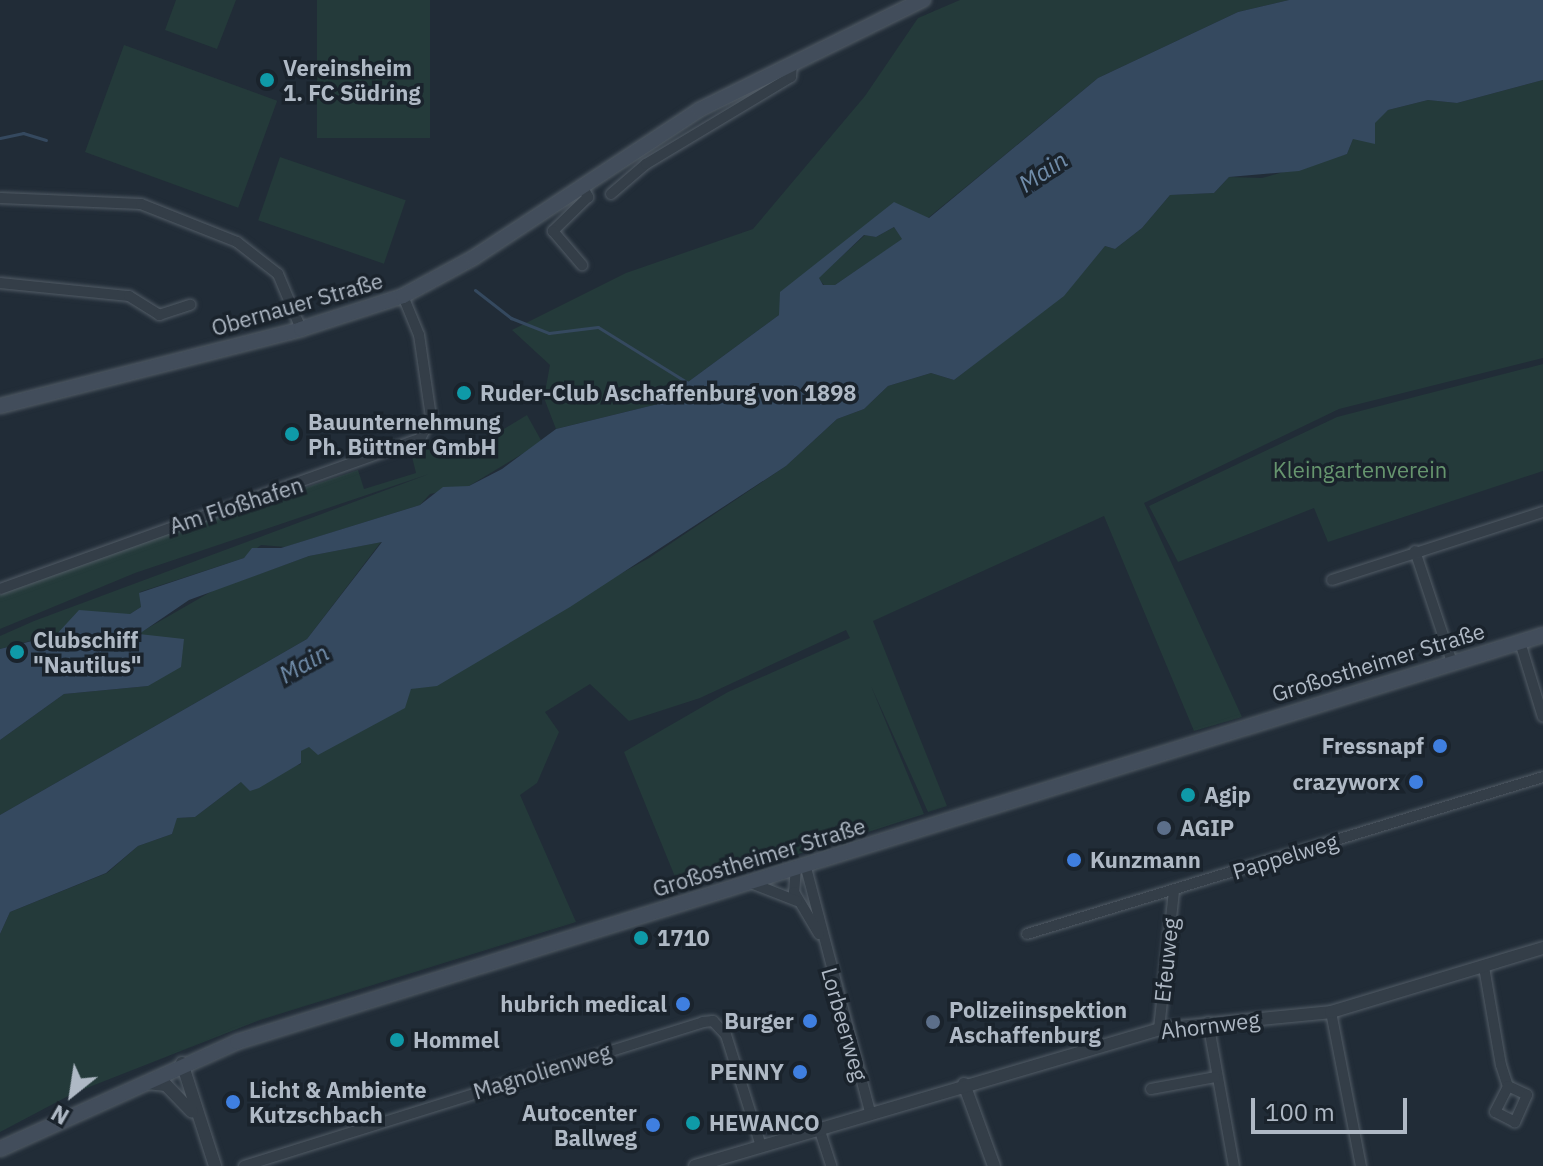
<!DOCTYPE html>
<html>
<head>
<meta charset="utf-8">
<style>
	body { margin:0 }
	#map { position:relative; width:1543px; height:1166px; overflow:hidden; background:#212c37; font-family:"IBM Plex Sans",sans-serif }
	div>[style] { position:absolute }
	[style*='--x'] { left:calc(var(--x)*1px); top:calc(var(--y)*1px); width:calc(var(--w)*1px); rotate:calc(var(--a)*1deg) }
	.green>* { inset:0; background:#243a3a; transform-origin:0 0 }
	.water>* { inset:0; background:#35495f }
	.stream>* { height:3px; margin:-1.5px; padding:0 1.5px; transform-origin:1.5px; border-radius:1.5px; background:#35495f }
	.roads { filter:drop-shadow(0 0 2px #525c66) drop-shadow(0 0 2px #525c66) }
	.minor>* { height:10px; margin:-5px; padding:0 5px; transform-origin:5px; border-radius:5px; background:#343e48 }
	.tertiary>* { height:12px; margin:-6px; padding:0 6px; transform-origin:6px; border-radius:6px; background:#343e48 }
	.secondary>* { height:14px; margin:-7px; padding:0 7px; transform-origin:7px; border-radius:7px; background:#424d5b }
	.dots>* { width:22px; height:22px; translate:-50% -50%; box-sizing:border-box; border:4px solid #1a232c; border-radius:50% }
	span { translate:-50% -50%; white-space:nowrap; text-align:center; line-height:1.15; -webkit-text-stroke:7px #1a232c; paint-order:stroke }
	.poi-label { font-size:22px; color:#afb9c5; font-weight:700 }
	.left { translate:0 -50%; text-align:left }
	.right { translate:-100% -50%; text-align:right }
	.street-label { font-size:22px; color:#afb9c5 }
	.park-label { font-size:22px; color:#66956e }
	.water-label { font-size:24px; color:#708ca9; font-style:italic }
	.north { position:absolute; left:32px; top:1054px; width:80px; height:80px; -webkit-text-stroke:6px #1a232c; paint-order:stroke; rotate:210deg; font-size:22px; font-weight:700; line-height:32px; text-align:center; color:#afb9c5 }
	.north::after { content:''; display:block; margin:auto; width:28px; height:36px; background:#afb9c5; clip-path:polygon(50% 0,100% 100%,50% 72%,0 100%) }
	.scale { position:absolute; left:1251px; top:1098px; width:156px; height:36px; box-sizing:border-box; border:4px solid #afb9c5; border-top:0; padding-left:10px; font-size:24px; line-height:28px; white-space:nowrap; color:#afb9c5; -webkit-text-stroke:6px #1a232c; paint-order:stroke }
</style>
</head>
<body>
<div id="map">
	<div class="green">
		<div style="clip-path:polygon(176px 0,236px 0,217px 49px,165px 30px)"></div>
		<div style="left:317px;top:0;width:113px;height:138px"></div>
		<div style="clip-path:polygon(960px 0,1289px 0,1238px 12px,1098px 78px,928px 218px,893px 203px,779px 315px,658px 404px,556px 429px,544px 398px,550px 365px,512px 330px,626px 273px,753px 229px,865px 96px,918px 18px)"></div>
		<div style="left:124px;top:45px;width:163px;height:114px;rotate:20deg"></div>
		<div style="clip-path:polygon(1543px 80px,1543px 358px,1339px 409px,1144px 503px,1242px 717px,1194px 731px,1104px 516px,873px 621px,947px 806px,928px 812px,871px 686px,924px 814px,862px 834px,857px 828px,831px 837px,832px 844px,680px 889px,624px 752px,728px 692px,850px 638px,846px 630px,700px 698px,629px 721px,590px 684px,545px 712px,559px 732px,537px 783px,520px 795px,576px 922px,260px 1020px,74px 1093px,0 1132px,0 934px,10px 912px,107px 873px,138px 846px,172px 834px,176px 818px,195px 817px,241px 782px,301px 764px,300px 751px,649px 558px,786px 466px,837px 419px,864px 409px,888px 386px,931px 373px,954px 380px,1064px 295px,1105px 246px,1115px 249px,1142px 228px,1170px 195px,1214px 193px,1229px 177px,1262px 178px,1347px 154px,1353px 139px,1388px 110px,1428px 100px,1457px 103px)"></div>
		<div style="left:280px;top:157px;width:133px;height:67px;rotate:19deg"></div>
		<div style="clip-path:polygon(894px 227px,903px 239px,835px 285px,824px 285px,818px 278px,865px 235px,876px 237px)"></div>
		<div style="clip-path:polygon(1543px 364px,1543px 471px,1328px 542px,1314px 508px,1178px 562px,1149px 506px,1337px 417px)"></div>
		<div style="clip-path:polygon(527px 415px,542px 442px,469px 486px,430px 494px,420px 505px,285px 547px,261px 545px,244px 558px,140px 592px,141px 607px,130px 614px,0 649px,0 636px,34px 621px,429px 474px,135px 573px,0 629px,0 595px,64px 568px,358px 470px,364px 489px,416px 473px,411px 453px,430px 441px,458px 457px)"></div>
		<div style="clip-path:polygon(381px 542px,307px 639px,0 815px,0 740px,64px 694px,148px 686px,172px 639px,143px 638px,141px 632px,214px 590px,309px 556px)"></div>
	</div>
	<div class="water">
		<div style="clip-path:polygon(evenodd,1289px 0,1543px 0,1543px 80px,1457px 103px,1428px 100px,1388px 110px,1375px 123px,1375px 144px,1353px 139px,1347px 154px,1299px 171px,1229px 177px,1214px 193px,1170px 195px,1142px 228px,1115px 249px,1105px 246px,1064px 296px,954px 380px,931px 373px,888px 386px,864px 409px,837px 419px,786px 466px,570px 607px,437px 686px,411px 689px,405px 708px,318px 755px,309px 747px,301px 751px,301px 763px,259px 788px,250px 791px,241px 782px,195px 817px,177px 818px,172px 834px,138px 846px,106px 873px,10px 912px,0 934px,0 815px,307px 639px,382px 542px,309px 556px,189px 600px,139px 634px,184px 639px,181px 667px,148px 686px,64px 694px,0 740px,0 649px,56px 635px,79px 610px,130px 614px,141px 607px,139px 593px,244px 558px,252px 548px,281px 548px,420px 505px,443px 487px,469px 486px,502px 469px,556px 429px,658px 404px,779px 315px,780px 292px,894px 202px,929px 218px,1098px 78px,1238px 12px,1289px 0,894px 227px,902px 239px,835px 285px,823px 285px,819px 278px,864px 235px,876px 237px,894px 227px)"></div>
	</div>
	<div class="stream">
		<div style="--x:0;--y:138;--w:24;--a:-12"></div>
		<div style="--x:23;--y:133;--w:24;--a:17"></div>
		<div style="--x:475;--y:290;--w:46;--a:37.9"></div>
		<div style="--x:511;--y:318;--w:41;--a:21.5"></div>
		<div style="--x:549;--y:333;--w:49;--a:-7"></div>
		<div style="--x:598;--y:327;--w:108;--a:31.8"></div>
	</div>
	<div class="roads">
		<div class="minor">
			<div style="--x:582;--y:186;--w:13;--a:61"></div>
			<div style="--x:588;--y:197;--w:49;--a:135.8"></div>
			<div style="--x:553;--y:231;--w:45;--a:49.5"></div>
			<div style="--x:611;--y:194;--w:46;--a:-40.6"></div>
			<div style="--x:646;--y:164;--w:169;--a:-31"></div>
			<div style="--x:791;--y:77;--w:13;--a:-86"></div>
			<div style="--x:0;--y:198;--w:141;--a:2.4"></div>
			<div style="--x:141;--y:204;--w:103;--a:21.6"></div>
			<div style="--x:237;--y:242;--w:52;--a:38"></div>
			<div style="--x:278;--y:274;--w:60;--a:67.3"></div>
			<div style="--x:0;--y:283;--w:130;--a:5.8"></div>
			<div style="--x:129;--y:296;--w:36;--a:32"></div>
			<div style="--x:159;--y:315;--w:33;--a:-18"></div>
			<div style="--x:1415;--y:551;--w:117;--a:71.6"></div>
			<div style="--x:1332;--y:580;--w:222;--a:-17.9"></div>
			<div style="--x:0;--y:589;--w:446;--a:-19.7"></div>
			<div style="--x:420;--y:439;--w:25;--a:-63"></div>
			<div style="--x:431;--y:417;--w:83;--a:-98.3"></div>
			<div style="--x:419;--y:335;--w:42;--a:-112.3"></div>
			<div style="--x:1520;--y:642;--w:78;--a:73"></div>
			<div style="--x:805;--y:864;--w:255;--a:75.3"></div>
			<div style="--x:796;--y:866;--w:26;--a:94"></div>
			<div style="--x:794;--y:892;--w:49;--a:59.2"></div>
			<div style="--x:751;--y:883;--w:49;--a:21.4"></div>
			<div style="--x:1027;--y:934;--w:539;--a:-16.92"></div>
			<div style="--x:1484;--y:967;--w:99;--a:80.2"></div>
			<div style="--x:1501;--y:1065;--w:22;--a:72"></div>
			<div style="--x:1508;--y:1086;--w:21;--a:25"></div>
			<div style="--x:1527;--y:1095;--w:30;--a:114"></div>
			<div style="--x:1515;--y:1122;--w:22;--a:-153"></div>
			<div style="--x:1495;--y:1112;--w:29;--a:-63"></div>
			<div style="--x:1331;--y:1012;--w:157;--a:79"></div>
			<div style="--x:1208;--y:1022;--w:146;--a:79.8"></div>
			<div style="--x:1159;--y:1029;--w:139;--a:-83.8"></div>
			<div style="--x:1151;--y:1089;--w:65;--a:-10.6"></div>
			<div style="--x:819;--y:1128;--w:40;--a:72"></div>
			<div style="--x:244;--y:1166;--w:481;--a:-17.4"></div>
			<div style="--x:703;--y:1022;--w:10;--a:-6"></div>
			<div style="--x:713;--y:1021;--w:19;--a:47"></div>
			<div style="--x:726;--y:1035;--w:116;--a:72.5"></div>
		</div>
		<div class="tertiary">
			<div style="--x:182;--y:1063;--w:108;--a:72.2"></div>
			<div style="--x:147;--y:1083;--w:19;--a:6"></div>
			<div style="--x:166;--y:1085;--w:37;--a:46"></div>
			<div style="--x:964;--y:1084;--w:87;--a:69.9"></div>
			<div style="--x:695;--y:1166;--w:484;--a:-16.4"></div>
			<div style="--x:1159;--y:1029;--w:173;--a:-5.6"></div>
			<div style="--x:1331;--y:1012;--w:221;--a:-16.8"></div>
		</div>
		<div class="secondary">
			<div style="--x:0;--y:406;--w:311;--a:-14.3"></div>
			<div style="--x:301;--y:329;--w:107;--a:-17.9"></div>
			<div style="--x:403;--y:296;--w:80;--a:-28.5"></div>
			<div style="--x:473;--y:258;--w:270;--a:-33.2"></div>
			<div style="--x:699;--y:110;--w:250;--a:-26.2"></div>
			<div style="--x:0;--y:1149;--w:260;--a:-24.3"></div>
			<div style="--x:237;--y:1042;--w:1368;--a:-17.31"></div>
		</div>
	</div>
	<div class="dots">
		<div style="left:267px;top:80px;background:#0f9aa8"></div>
		<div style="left:464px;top:393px;background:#0f9aa8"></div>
		<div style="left:292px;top:434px;background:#0f9aa8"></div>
		<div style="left:17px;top:652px;background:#0f9aa8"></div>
		<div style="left:1440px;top:746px;background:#3f7fe0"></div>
		<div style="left:1416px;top:782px;background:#3f7fe0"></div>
		<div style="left:1188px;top:795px;background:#0f9aa8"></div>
		<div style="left:1164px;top:828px;background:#5c6f8a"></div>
		<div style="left:1074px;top:860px;background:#3f7fe0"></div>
		<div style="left:641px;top:938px;background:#0f9aa8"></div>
		<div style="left:683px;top:1004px;background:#3f7fe0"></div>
		<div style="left:810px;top:1021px;background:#3f7fe0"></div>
		<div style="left:933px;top:1022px;background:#5c6f8a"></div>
		<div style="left:397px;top:1040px;background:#0f9aa8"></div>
		<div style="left:800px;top:1072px;background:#3f7fe0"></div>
		<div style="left:233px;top:1102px;background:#3f7fe0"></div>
		<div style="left:693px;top:1123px;background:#0f9aa8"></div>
		<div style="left:653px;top:1125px;background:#3f7fe0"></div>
	</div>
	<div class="poi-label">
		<span class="left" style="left:283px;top:80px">Vereinsheim<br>1. FC Südring</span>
		<span class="left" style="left:480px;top:393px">Ruder-Club Aschaffenburg von 1898</span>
		<span class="left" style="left:308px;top:434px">Bauunternehmung<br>Ph. Büttner GmbH</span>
		<span class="left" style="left:33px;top:652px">Clubschiff<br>"Nautilus"</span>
		<span class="right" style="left:1424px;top:746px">Fressnapf</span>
		<span class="right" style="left:1400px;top:782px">crazyworx</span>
		<span class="left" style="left:1204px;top:795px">Agip</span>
		<span class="left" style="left:1180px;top:828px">AGIP</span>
		<span class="left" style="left:1090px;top:860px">Kunzmann</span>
		<span class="left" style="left:657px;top:938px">1710</span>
		<span class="right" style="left:667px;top:1004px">hubrich medical</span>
		<span class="left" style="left:949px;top:1022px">Polizeiinspektion<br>Aschaffenburg</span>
		<span class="right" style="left:794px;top:1021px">Burger</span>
		<span class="left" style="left:413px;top:1040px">Hommel</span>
		<span class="right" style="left:784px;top:1072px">PENNY</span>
		<span class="left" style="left:249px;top:1102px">Licht &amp; Ambiente<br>Kutzschbach</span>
		<span class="right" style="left:637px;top:1125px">Autocenter<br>Ballweg</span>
		<span class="left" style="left:709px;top:1123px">HEWANCO</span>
	</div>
	<div class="street-label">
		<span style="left:297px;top:304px;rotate:-16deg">Obernauer Straße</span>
		<span style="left:236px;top:505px;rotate:-18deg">Am Floßhafen</span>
		<span style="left:1378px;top:662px;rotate:-17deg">Großostheimer Straße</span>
		<span style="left:1285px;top:856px;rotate:-17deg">Pappelweg</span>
		<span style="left:759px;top:857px;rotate:-17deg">Großostheimer Straße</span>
		<span style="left:1166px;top:960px;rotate:-84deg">Efeuweg</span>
		<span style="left:845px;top:1024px;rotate:74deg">Lorbeerweg</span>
		<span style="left:1210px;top:1025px;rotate:-7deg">Ahornweg</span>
		<span style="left:542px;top:1071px;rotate:-17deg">Magnolienweg</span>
	</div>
	<div class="park-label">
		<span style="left:1360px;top:470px">Kleingartenverein</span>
	</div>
	<div class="water-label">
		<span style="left:1043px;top:172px;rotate:-34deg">Main</span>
		<span style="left:304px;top:664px;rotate:-30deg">Main</span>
	</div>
	<div class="north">N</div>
	<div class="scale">100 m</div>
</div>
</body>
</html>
